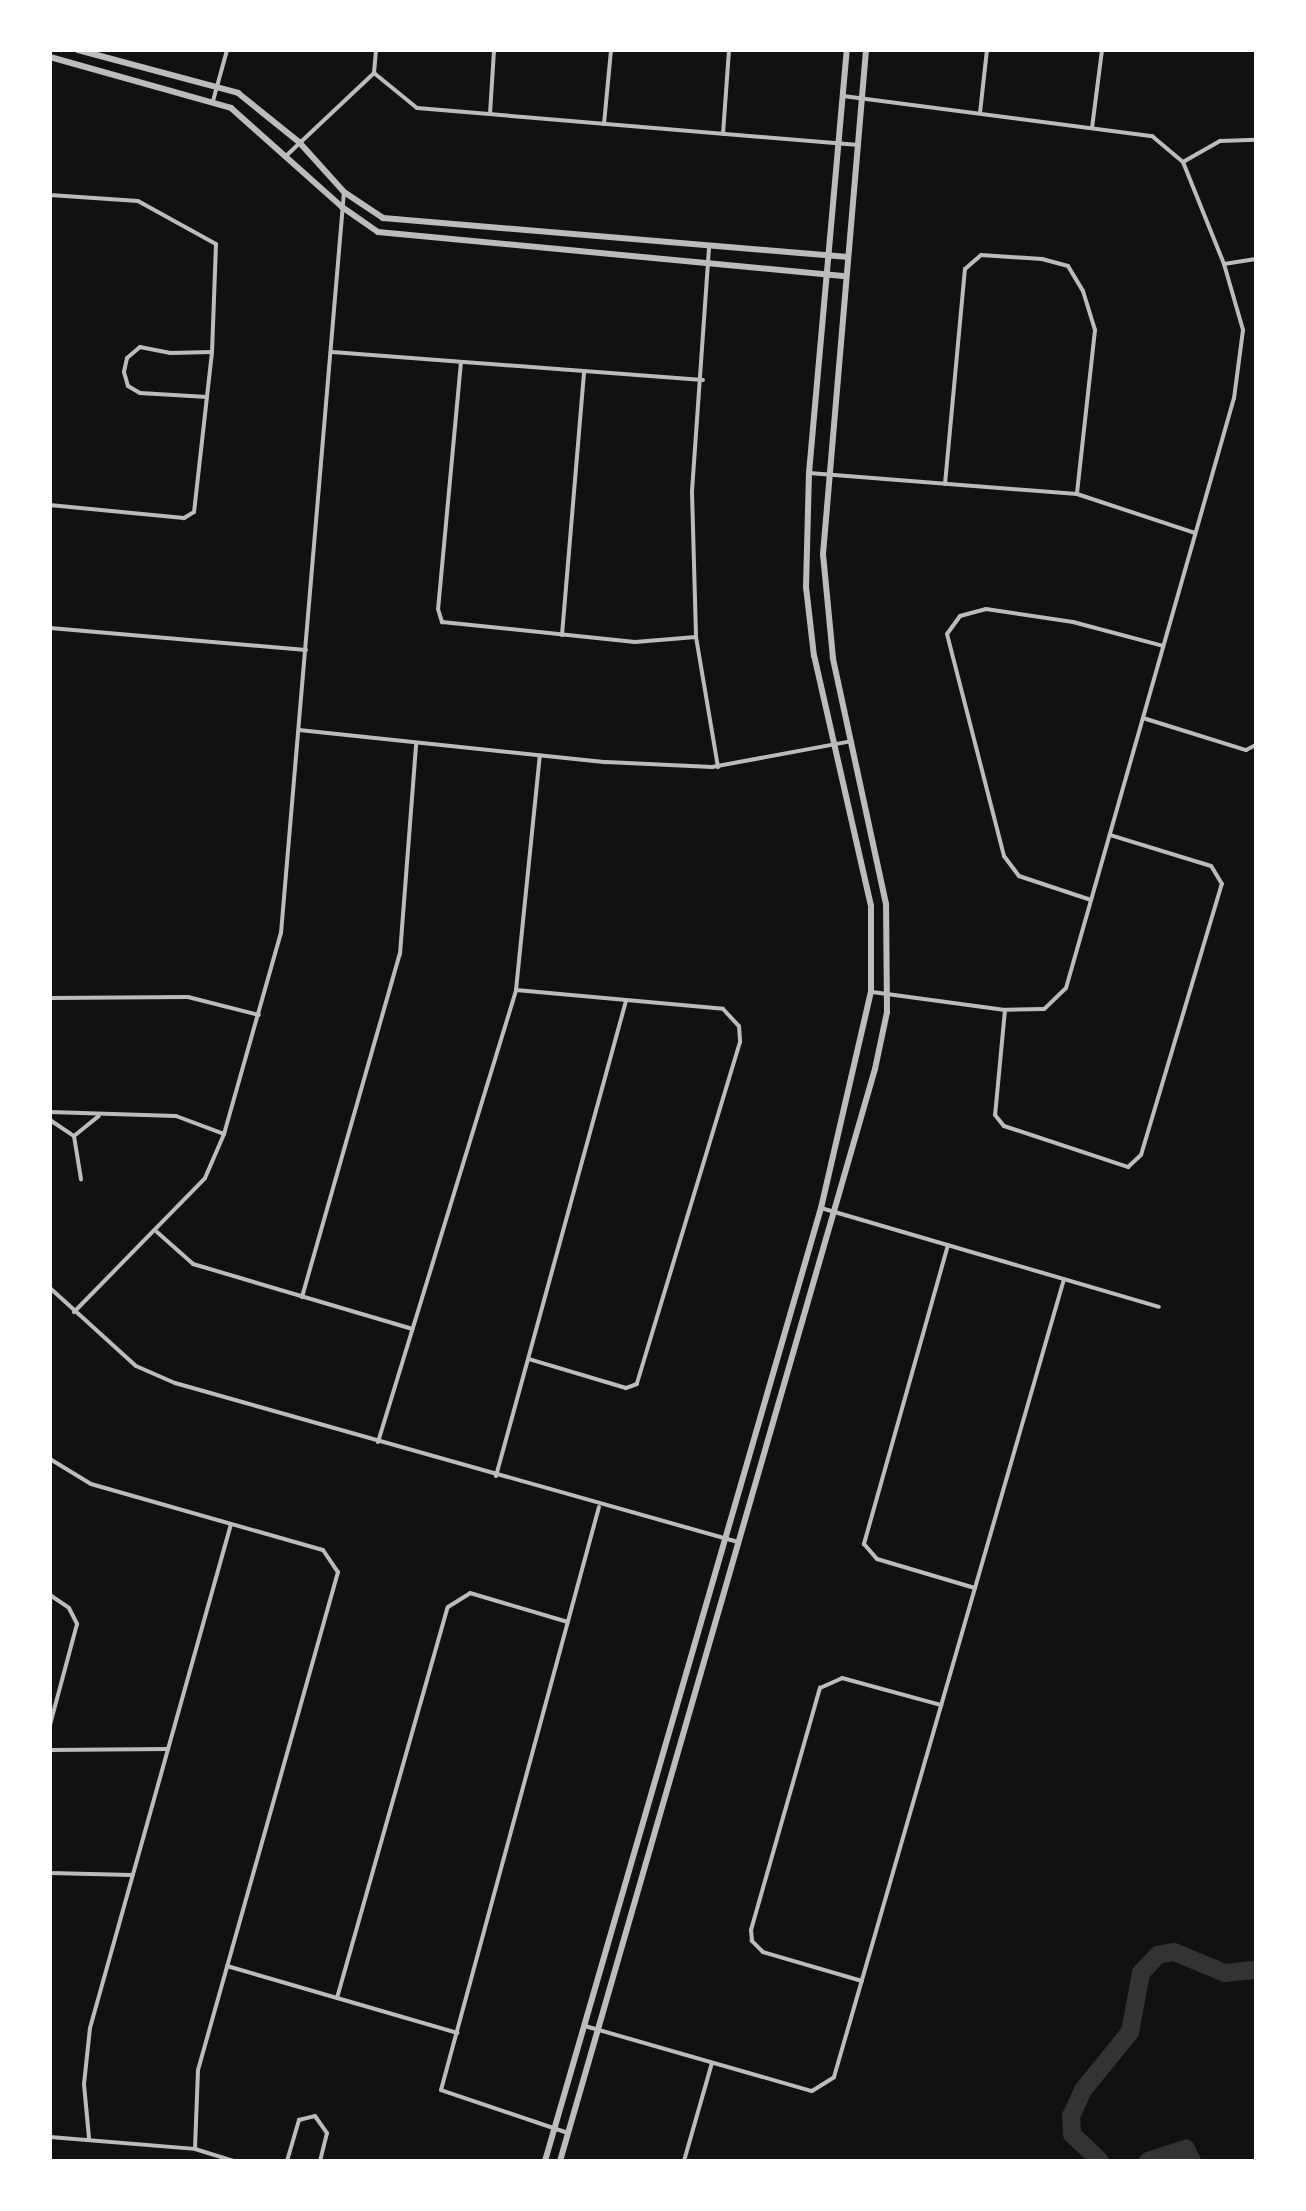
<!DOCTYPE html>
<html>
<head>
<meta charset="utf-8">
<style>
	body { margin:0 }
	#map { position:relative; width:1306px; height:2211px; overflow:hidden; background:#111; font-family:"Noto Serif",serif }
	div>[style] { position:absolute }
	[style*='--x'] { left:calc(var(--x)*1px); top:calc(var(--y)*1px); width:calc(var(--w)*1px); rotate:calc(var(--a)*1deg) }
	.river>* { height:18px; margin:-9px; padding:0 9px; transform-origin:9px; border-radius:9px; background:#333 }
	.minor>* { height:4px; margin:-2px; padding:0 2px; transform-origin:2px; border-radius:2px; background:#bcbcbc }
	.tertiary>* { height:6px; margin:-3px; padding:0 3px; transform-origin:3px; border-radius:3px; background:#bcbcbc }
	span { translate:-50% -50%; white-space:nowrap; text-align:center; line-height:1.15; -webkit-text-stroke:8px #fff; paint-order:stroke }
	.frame { position:absolute; inset:0; border:52px solid #fff; pointer-events:none }
</style>
</head>
<body>
<div id="map">
	<div class="river">
		<div style="--x:1100;--y:2161;--w:39;--a:-136"></div>
		<div style="--x:1072;--y:2134;--w:18;--a:-93"></div>
		<div style="--x:1071;--y:2116;--w:29;--a:-65"></div>
		<div style="--x:1083;--y:2090;--w:75;--a:-51"></div>
		<div style="--x:1130;--y:2032;--w:60;--a:-79.4"></div>
		<div style="--x:1141;--y:1973;--w:25;--a:-47"></div>
		<div style="--x:1158;--y:1955;--w:16;--a:-11"></div>
		<div style="--x:1174;--y:1952;--w:55;--a:22.4"></div>
		<div style="--x:1225;--y:1973;--w:31;--a:-6"></div>
		<div style="--x:1148;--y:2161;--w:40;--a:-18"></div>
		<div style="--x:1186;--y:2149;--w:13;--a:63"></div>
	</div>
	<div class="minor">
		<div style="--x:374;--y:73;--w:55;--a:39.1"></div>
		<div style="--x:417;--y:108;--w:440;--a:4.8"></div>
		<div style="--x:843;--y:96;--w:312;--a:7.4"></div>
		<div style="--x:1152;--y:136;--w:40;--a:40"></div>
		<div style="--x:1183;--y:162;--w:110;--a:68.1"></div>
		<div style="--x:1224;--y:264;--w:69;--a:73.9"></div>
		<div style="--x:1243;--y:330;--w:69;--a:97.5"></div>
		<div style="--x:1234;--y:398;--w:613;--a:105.89"></div>
		<div style="--x:1066;--y:988;--w:30;--a:136"></div>
		<div style="--x:1044;--y:1009;--w:39;--a:179"></div>
		<div style="--x:1005;--y:1010;--w:134;--a:-172.3"></div>
		<div style="--x:213;--y:101;--w:53;--a:-74.6"></div>
		<div style="--x:980;--y:113;--w:63;--a:-83.7"></div>
		<div style="--x:490;--y:114;--w:64;--a:-86.4"></div>
		<div style="--x:604;--y:124;--w:74;--a:-84.6"></div>
		<div style="--x:1092;--y:128;--w:79;--a:-82.7"></div>
		<div style="--x:723;--y:134;--w:84;--a:-85.9"></div>
		<div style="--x:287;--y:155;--w:120;--a:-43.3"></div>
		<div style="--x:374;--y:73;--w:23;--a:-85"></div>
		<div style="--x:1183;--y:162;--w:43;--a:-29.6"></div>
		<div style="--x:1220;--y:141;--w:36;--a:-2"></div>
		<div style="--x:50;--y:195;--w:88;--a:3.9"></div>
		<div style="--x:138;--y:201;--w:89;--a:28.9"></div>
		<div style="--x:216;--y:244;--w:108;--a:92.1"></div>
		<div style="--x:212;--y:352;--w:161;--a:96.4"></div>
		<div style="--x:194;--y:512;--w:12;--a:149"></div>
		<div style="--x:184;--y:518;--w:135;--a:-174.5"></div>
		<div style="--x:709;--y:248;--w:245;--a:94"></div>
		<div style="--x:692;--y:492;--w:145;--a:88.4"></div>
		<div style="--x:696;--y:637;--w:132;--a:80.4"></div>
		<div style="--x:1224;--y:264;--w:32;--a:-9"></div>
		<div style="--x:332;--y:352;--w:372;--a:4.3"></div>
		<div style="--x:461;--y:362;--w:248;--a:95.3"></div>
		<div style="--x:438;--y:609;--w:14;--a:73"></div>
		<div style="--x:442;--y:622;--w:194;--a:5.9"></div>
		<div style="--x:635;--y:642;--w:61;--a:-4.7"></div>
		<div style="--x:207;--y:397;--w:67;--a:-176.6"></div>
		<div style="--x:140;--y:393;--w:14;--a:-150"></div>
		<div style="--x:128;--y:386;--w:15;--a:-106"></div>
		<div style="--x:124;--y:372;--w:14;--a:-78"></div>
		<div style="--x:127;--y:358;--w:17;--a:-40"></div>
		<div style="--x:140;--y:347;--w:31;--a:11"></div>
		<div style="--x:170;--y:353;--w:42;--a:-1.4"></div>
		<div style="--x:809;--y:473;--w:269;--a:4.5"></div>
		<div style="--x:1077;--y:494;--w:124;--a:18.3"></div>
		<div style="--x:945;--y:484;--w:216;--a:-84.7"></div>
		<div style="--x:965;--y:269;--w:21;--a:-41"></div>
		<div style="--x:981;--y:255;--w:61;--a:3.8"></div>
		<div style="--x:1042;--y:259;--w:27;--a:15"></div>
		<div style="--x:1068;--y:266;--w:29;--a:59"></div>
		<div style="--x:1083;--y:291;--w:41;--a:72.9"></div>
		<div style="--x:1095;--y:330;--w:165;--a:96.3"></div>
		<div style="--x:50;--y:628;--w:257;--a:4.9"></div>
		<div style="--x:562;--y:635;--w:265;--a:-85.2"></div>
		<div style="--x:1143;--y:718;--w:108;--a:17.3"></div>
		<div style="--x:1246;--y:750;--w:11;--a:-27"></div>
		<div style="--x:299;--y:730;--w:309;--a:6"></div>
		<div style="--x:606;--y:762;--w:106;--a:2.7"></div>
		<div style="--x:712;--y:767;--w:142;--a:-10.5"></div>
		<div style="--x:1091;--y:900;--w:76;--a:-161.6"></div>
		<div style="--x:1019;--y:876;--w:25;--a:-127"></div>
		<div style="--x:1004;--y:856;--w:229;--a:-104.4"></div>
		<div style="--x:947;--y:634;--w:22;--a:-54"></div>
		<div style="--x:960;--y:616;--w:27;--a:-15"></div>
		<div style="--x:986;--y:609;--w:88;--a:8.5"></div>
		<div style="--x:1073;--y:622;--w:93;--a:14.9"></div>
		<div style="--x:516;--y:990;--w:208;--a:5.2"></div>
		<div style="--x:723;--y:1009;--w:23;--a:47"></div>
		<div style="--x:739;--y:1026;--w:16;--a:86"></div>
		<div style="--x:740;--y:1042;--w:357;--a:106.8"></div>
		<div style="--x:637;--y:1384;--w:12;--a:160"></div>
		<div style="--x:626;--y:1388;--w:101;--a:-163.4"></div>
		<div style="--x:50;--y:998;--w:138;--a:-0.4"></div>
		<div style="--x:188;--y:997;--w:73;--a:14.2"></div>
		<div style="--x:1005;--y:1010;--w:105;--a:95.4"></div>
		<div style="--x:995;--y:1115;--w:14;--a:51"></div>
		<div style="--x:1004;--y:1126;--w:131;--a:18.3"></div>
		<div style="--x:1128;--y:1167;--w:18;--a:-43"></div>
		<div style="--x:1141;--y:1155;--w:283;--a:-73.4"></div>
		<div style="--x:1222;--y:884;--w:21;--a:-121"></div>
		<div style="--x:1211;--y:866;--w:106;--a:-162.9"></div>
		<div style="--x:50;--y:1112;--w:126;--a:1.8"></div>
		<div style="--x:176;--y:1116;--w:51;--a:20.6"></div>
		<div style="--x:50;--y:1120;--w:29;--a:34"></div>
		<div style="--x:74;--y:1136;--w:32;--a:-39"></div>
		<div style="--x:74;--y:1136;--w:44;--a:80.8"></div>
		<div style="--x:821;--y:1208;--w:352;--a:16.3"></div>
		<div style="--x:157;--y:1232;--w:48;--a:41.6"></div>
		<div style="--x:193;--y:1264;--w:229;--a:16.5"></div>
		<div style="--x:948;--y:1245;--w:311;--a:105.7"></div>
		<div style="--x:864;--y:1544;--w:20;--a:49"></div>
		<div style="--x:877;--y:1559;--w:102;--a:16.5"></div>
		<div style="--x:50;--y:1288;--w:116;--a:42.2"></div>
		<div style="--x:136;--y:1366;--w:43;--a:23.6"></div>
		<div style="--x:175;--y:1383;--w:585;--a:15.77"></div>
		<div style="--x:302;--y:1297;--w:357;--a:-74.1"></div>
		<div style="--x:400;--y:954;--w:211;--a:-85.6"></div>
		<div style="--x:74;--y:1312;--w:187;--a:-45.6"></div>
		<div style="--x:205;--y:1178;--w:48;--a:-66.6"></div>
		<div style="--x:224;--y:1134;--w:209;--a:-74.2"></div>
		<div style="--x:281;--y:933;--w:744;--a:-85.14"></div>
		<div style="--x:378;--y:1442;--w:473;--a:-73"></div>
		<div style="--x:516;--y:990;--w:236;--a:-84.2"></div>
		<div style="--x:50;--y:1459;--w:48;--a:31.4"></div>
		<div style="--x:91;--y:1484;--w:241;--a:15.9"></div>
		<div style="--x:323;--y:1550;--w:27;--a:56"></div>
		<div style="--x:338;--y:1572;--w:517;--a:105.7"></div>
		<div style="--x:198;--y:2070;--w:79;--a:92.2"></div>
		<div style="--x:496;--y:1476;--w:493;--a:-74.7"></div>
		<div style="--x:50;--y:1595;--w:23;--a:34"></div>
		<div style="--x:69;--y:1608;--w:18;--a:63"></div>
		<div style="--x:77;--y:1624;--w:105;--a:105"></div>
		<div style="--x:50;--y:1750;--w:118;--a:-0.5"></div>
		<div style="--x:50;--y:1873;--w:82;--a:1.4"></div>
		<div style="--x:227;--y:1966;--w:240;--a:16.2"></div>
		<div style="--x:862;--y:1981;--w:103;--a:-163.7"></div>
		<div style="--x:763;--y:1952;--w:16;--a:-135"></div>
		<div style="--x:752;--y:1941;--w:11;--a:-95"></div>
		<div style="--x:751;--y:1930;--w:252;--a:-74.1"></div>
		<div style="--x:820;--y:1688;--w:24;--a:-24"></div>
		<div style="--x:842;--y:1678;--w:103;--a:15.3"></div>
		<div style="--x:337;--y:1998;--w:406;--a:-74.2"></div>
		<div style="--x:448;--y:1607;--w:26;--a:-32"></div>
		<div style="--x:470;--y:1593;--w:102;--a:16.5"></div>
		<div style="--x:585;--y:2026;--w:236;--a:16"></div>
		<div style="--x:812;--y:2091;--w:26;--a:-32"></div>
		<div style="--x:834;--y:2077;--w:830;--a:-73.92"></div>
		<div style="--x:568;--y:2133;--w:134;--a:-161.3"></div>
		<div style="--x:441;--y:2090;--w:604;--a:-74.84"></div>
		<div style="--x:50;--y:2137;--w:145;--a:4.7"></div>
		<div style="--x:195;--y:2149;--w:41;--a:17.1"></div>
		<div style="--x:89;--y:2138;--w:54;--a:-95.3"></div>
		<div style="--x:84;--y:2084;--w:56;--a:-83.9"></div>
		<div style="--x:90;--y:2028;--w:523;--a:-74.37"></div>
		<div style="--x:287;--y:2161;--w:43;--a:-73.7"></div>
		<div style="--x:299;--y:2120;--w:16;--a:-14"></div>
		<div style="--x:315;--y:2116;--w:21;--a:55"></div>
		<div style="--x:327;--y:2133;--w:29;--a:104"></div>
		<div style="--x:684;--y:2161;--w:102;--a:-74.1"></div>
	</div>
	<div class="tertiary">
		<div style="--x:78;--y:50;--w:166;--a:15"></div>
		<div style="--x:238;--y:93;--w:78;--a:38.8"></div>
		<div style="--x:299;--y:142;--w:67;--a:48"></div>
		<div style="--x:344;--y:192;--w:47;--a:33.7"></div>
		<div style="--x:383;--y:218;--w:464;--a:4.8"></div>
		<div style="--x:50;--y:57;--w:188;--a:15.7"></div>
		<div style="--x:231;--y:108;--w:149;--a:41.7"></div>
		<div style="--x:342;--y:207;--w:44;--a:34.8"></div>
		<div style="--x:378;--y:232;--w:467;--a:5.4"></div>
		<div style="--x:545;--y:2161;--w:992;--a:-73.85"></div>
		<div style="--x:821;--y:1208;--w:222;--a:-77"></div>
		<div style="--x:871;--y:992;--w:86;--a:-90"></div>
		<div style="--x:871;--y:906;--w:256;--a:-102.8"></div>
		<div style="--x:814;--y:656;--w:69;--a:-96.6"></div>
		<div style="--x:806;--y:587;--w:114;--a:-88.5"></div>
		<div style="--x:809;--y:473;--w:425;--a:-84.9"></div>
		<div style="--x:560;--y:2161;--w:1137;--a:-73.91"></div>
		<div style="--x:875;--y:1069;--w:58;--a:-78.1"></div>
		<div style="--x:887;--y:1012;--w:108;--a:-90.5"></div>
		<div style="--x:886;--y:904;--w:252;--a:-102.2"></div>
		<div style="--x:833;--y:658;--w:104;--a:-95.5"></div>
		<div style="--x:823;--y:554;--w:506;--a:-85.12"></div>
	</div>
	<div class="frame"></div>
</div>
</body>
</html>
